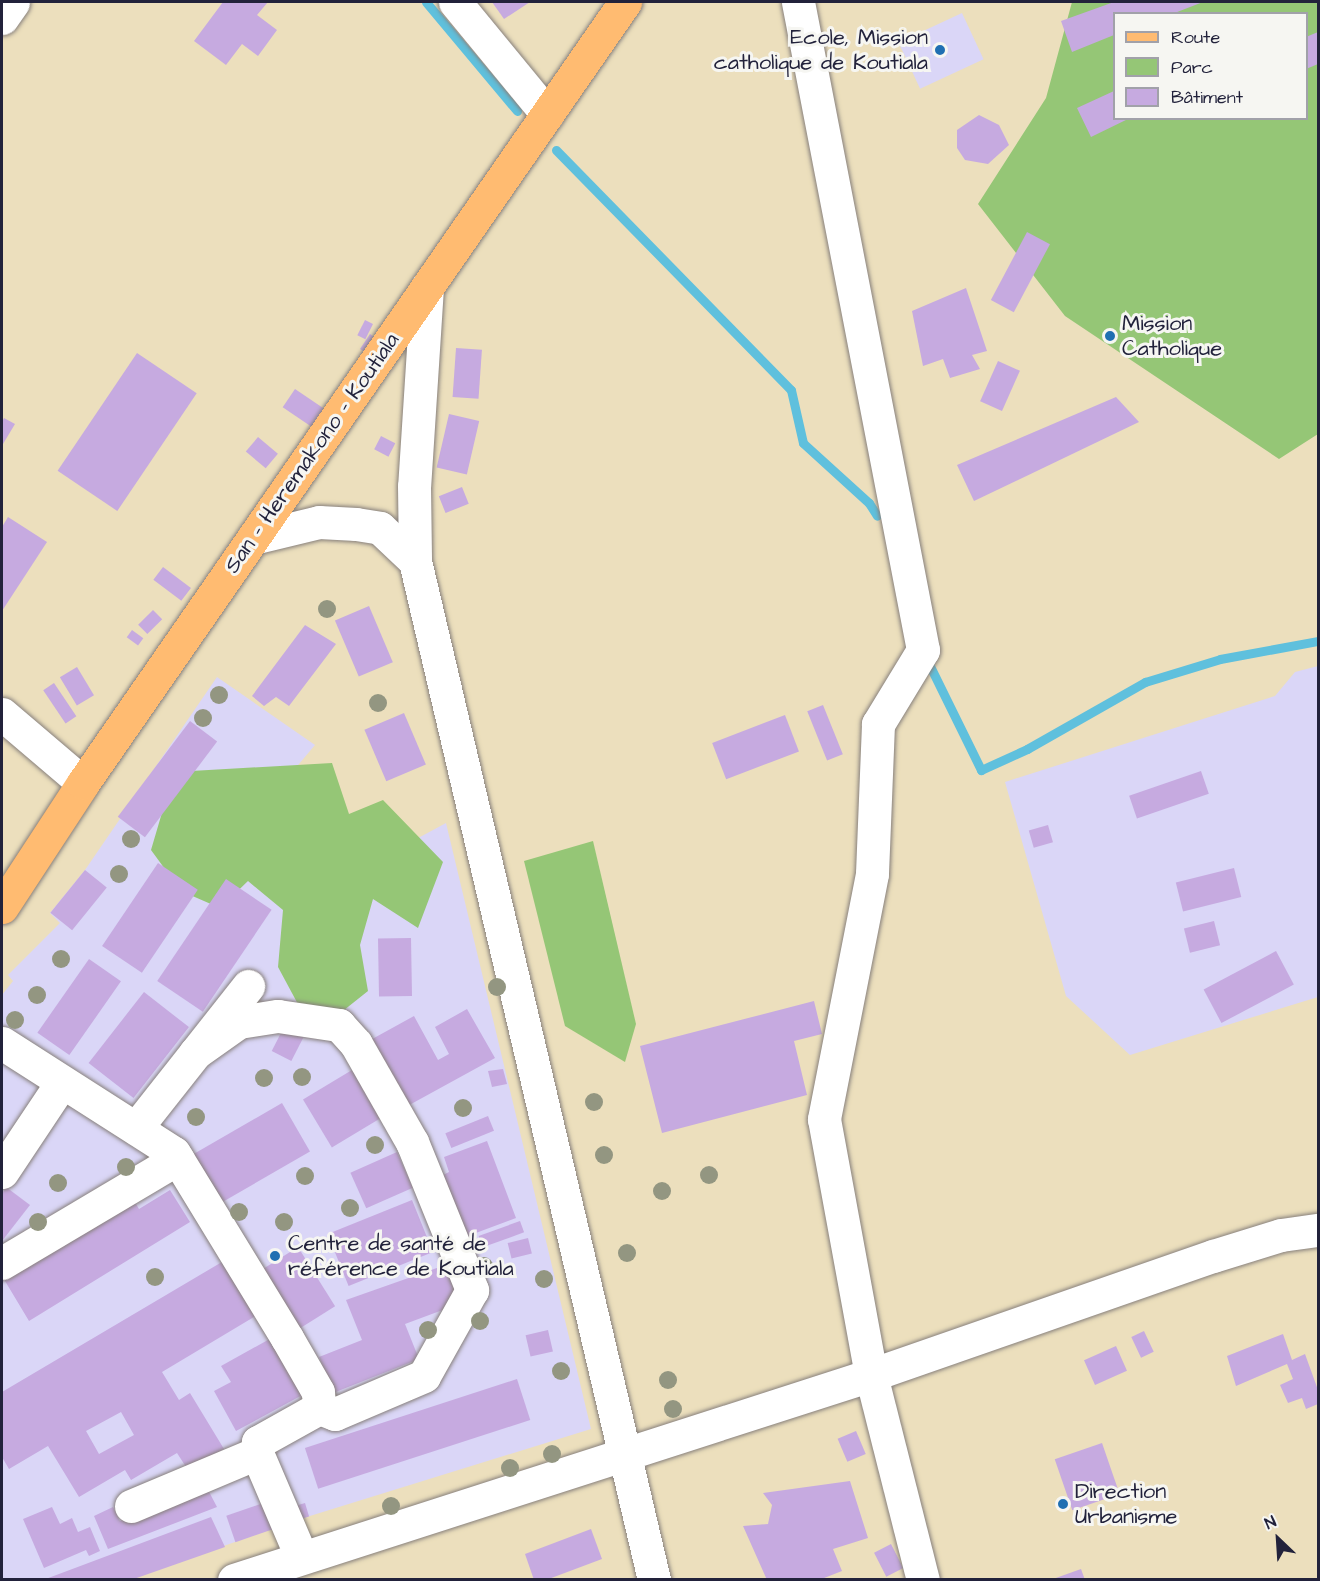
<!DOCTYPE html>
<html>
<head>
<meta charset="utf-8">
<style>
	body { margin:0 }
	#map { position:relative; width:1320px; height:1581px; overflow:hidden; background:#ecdfbd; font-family:"Architects Daughter",sans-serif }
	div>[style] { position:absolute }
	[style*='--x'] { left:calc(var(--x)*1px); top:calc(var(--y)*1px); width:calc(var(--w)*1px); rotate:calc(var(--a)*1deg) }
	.built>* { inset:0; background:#dad6f7; transform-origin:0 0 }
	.green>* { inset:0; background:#95c676 }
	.stream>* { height:9px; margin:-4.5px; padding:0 4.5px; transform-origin:4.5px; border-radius:4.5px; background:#5fc0dd }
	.building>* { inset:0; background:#c6aae0; transform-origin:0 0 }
	.roads { filter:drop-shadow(0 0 2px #87807c) drop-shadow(0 0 2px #87807c) }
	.minor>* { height:33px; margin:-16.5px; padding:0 16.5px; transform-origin:16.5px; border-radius:16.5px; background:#fff }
	.major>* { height:33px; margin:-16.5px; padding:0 16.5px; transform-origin:16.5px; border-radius:16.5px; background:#ffbb71 }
	.trees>* { width:18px; height:18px; margin:-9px; border-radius:50%; background:#939681 }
	.dots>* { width:16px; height:16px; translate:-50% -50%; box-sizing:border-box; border:3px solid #f6f6f2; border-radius:50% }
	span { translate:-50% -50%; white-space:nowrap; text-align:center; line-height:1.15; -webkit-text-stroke:6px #f6f6f2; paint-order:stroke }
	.poi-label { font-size:22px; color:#22223b }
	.right { translate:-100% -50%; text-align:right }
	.left { translate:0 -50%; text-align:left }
	.street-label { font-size:22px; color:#22223b }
	.frame { position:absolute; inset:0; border:3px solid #22223b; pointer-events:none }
	.legend { position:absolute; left:1113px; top:12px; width:195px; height:108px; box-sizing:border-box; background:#f6f6f2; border:2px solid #a1a1a9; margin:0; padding:8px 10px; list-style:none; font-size:18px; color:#22223b }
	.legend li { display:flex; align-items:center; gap:12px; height:30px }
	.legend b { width:30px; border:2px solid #a1a1a9 }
	.north { position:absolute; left:1248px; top:1509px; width:60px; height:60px; -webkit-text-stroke:4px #f6f6f2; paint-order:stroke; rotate:335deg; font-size:16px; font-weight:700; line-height:24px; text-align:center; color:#22223b }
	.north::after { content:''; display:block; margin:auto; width:21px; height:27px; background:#22223b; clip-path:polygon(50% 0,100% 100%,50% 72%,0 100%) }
</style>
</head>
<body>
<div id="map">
	<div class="built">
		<div style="left:962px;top:13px;width:51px;height:70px;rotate:65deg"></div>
		<div style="clip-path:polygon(1318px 666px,1318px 997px,1130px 1055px,1066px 996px,1005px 782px,1275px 696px,1295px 672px)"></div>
		<div style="clip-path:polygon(217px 677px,315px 745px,288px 777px,383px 857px,446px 823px,591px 1429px,297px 1520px,131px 1579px,2px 1580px,2px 995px,13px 981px,8px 975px,60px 923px,50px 913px,85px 870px)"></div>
	</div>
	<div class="green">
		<div style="clip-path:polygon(evenodd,1072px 2px,1318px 2px,1318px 434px,1279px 459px,1065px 316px,978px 204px,1046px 98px,1072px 2px,1114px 14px,1306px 14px,1306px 118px,1114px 118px,1114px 14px)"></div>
		<div style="clip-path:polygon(332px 763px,349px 814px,383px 800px,443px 862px,418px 928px,373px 899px,360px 945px,368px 991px,314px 1034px,278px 967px,283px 910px,248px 881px,220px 908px,181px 891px,151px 850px,174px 772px)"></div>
		<div style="clip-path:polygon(593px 841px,636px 1024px,625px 1062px,565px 1026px,524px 861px)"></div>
	</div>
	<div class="stream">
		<div style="--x:426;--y:2;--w:142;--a:50.1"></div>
		<div style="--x:556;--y:150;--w:336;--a:45.6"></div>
		<div style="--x:791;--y:390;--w:54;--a:77.2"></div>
		<div style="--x:803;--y:443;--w:89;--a:42.3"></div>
		<div style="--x:869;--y:503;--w:15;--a:58"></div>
		<div style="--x:926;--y:658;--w:125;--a:63.8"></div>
		<div style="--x:981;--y:770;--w:51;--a:-24.5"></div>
		<div style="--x:1027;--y:749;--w:136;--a:-29.6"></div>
		<div style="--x:1145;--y:682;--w:78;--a:-17"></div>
		<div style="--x:1220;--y:659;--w:100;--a:-10.4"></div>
	</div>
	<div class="building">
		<div style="clip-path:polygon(223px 2px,268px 2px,257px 15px,277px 30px,258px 56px,242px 44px,226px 65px,194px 41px)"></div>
		<div style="clip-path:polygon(492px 2px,530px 2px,504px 19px)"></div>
		<div style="clip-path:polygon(1114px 2px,1203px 2px,1172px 14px,1114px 14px,1114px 35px,1072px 52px,1061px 21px)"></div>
		<div style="clip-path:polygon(1318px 32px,1318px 64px,1306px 69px,1306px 37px)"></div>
		<div style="clip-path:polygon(1114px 91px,1114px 118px,1130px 118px,1091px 137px,1077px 108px)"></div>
		<div style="clip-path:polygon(979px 115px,999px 125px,1009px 145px,988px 164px,965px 160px,957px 148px,957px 130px)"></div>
		<div style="left:1027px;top:232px;width:26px;height:77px;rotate:28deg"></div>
		<div style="clip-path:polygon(966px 288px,987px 351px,972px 355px,980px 369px,950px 378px,943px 359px,923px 366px,912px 311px)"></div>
		<div style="left:365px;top:320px;width:9px;height:17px;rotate:27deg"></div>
		<div style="clip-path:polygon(370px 334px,377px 339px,366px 353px,360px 349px)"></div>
		<div style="left:456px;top:348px;width:26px;height:49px;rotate:4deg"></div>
		<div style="left:137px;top:353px;width:72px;height:142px;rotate:34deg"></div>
		<div style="left:998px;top:361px;width:24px;height:44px;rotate:24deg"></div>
		<div style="left:295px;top:389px;width:37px;height:22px;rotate:34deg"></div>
		<div style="clip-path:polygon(1116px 397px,1139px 422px,974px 501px,957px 465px)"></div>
		<div style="left:449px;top:414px;width:31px;height:55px;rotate:13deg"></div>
		<div style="clip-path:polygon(4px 418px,15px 424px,3px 444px,2px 422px)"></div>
		<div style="left:381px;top:436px;width:16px;height:15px;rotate:27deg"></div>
		<div style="left:258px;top:437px;width:26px;height:19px;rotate:40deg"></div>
		<div style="left:462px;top:487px;width:18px;height:25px;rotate:68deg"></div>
		<div style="clip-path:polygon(8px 517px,47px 542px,2px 611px,2px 527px)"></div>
		<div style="left:163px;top:567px;width:35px;height:16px;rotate:37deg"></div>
		<div style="left:369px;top:606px;width:61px;height:37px;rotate:67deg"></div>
		<div style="left:153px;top:610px;width:13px;height:21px;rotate:45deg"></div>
		<div style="clip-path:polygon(305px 625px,336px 644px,289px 706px,276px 697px,264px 706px,252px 696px)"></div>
		<div style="left:132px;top:630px;width:14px;height:9px;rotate:36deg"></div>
		<div style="left:77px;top:667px;width:33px;height:20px;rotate:59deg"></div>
		<div style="left:54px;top:683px;width:40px;height:13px;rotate:56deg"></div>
		<div style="left:823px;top:705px;width:53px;height:17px;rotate:68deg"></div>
		<div style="left:404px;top:713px;width:56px;height:43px;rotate:67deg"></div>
		<div style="left:785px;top:715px;width:39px;height:78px;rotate:69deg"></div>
		<div style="left:190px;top:721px;width:34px;height:120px;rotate:37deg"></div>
		<div style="left:1201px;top:771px;width:24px;height:76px;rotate:71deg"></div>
		<div style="left:1048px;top:825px;width:18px;height:20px;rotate:74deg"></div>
		<div style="left:158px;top:863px;width:48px;height:100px;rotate:34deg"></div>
		<div style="left:1234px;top:868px;width:30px;height:60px;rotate:76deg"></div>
		<div style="left:85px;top:870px;width:28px;height:55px;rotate:39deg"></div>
		<div style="left:226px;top:879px;width:55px;height:123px;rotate:34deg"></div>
		<div style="left:1214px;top:921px;width:25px;height:31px;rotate:76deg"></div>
		<div style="left:411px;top:938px;width:58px;height:33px;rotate:89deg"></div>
		<div style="left:1276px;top:951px;width:38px;height:82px;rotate:62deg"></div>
		<div style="left:89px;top:959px;width:39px;height:90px;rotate:35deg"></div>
		<div style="left:144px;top:992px;width:57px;height:90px;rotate:38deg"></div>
		<div style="clip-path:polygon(814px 1001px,822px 1034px,794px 1041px,807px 1095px,662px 1133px,640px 1046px)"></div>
		<div style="clip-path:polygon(467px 1009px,495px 1058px,402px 1109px,365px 1043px,414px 1016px,438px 1060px,449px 1054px,435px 1027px)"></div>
		<div style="left:284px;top:1027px;width:22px;height:27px;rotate:27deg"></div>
		<div style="left:357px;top:1067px;width:56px;height:63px;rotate:59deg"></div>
		<div style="clip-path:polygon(503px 1069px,507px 1084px,492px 1087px,488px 1071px)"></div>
		<div style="left:282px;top:1103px;width:56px;height:111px;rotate:60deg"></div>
		<div style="left:488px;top:1116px;width:16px;height:46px;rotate:68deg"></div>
		<div style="clip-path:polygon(487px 1141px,516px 1218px,457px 1240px,443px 1175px,449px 1172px,444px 1157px)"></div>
		<div style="left:397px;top:1152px;width:39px;height:51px;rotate:66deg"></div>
		<div style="clip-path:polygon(6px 1187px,30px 1205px,2px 1241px,2px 1194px)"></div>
		<div style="clip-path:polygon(170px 1190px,190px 1222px,29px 1321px,2px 1276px,130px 1194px,139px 1209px)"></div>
		<div style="left:412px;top:1200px;width:56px;height:91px;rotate:68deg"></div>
		<div style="left:520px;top:1221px;width:12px;height:44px;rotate:70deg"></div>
		<div style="left:528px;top:1238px;width:16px;height:21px;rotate:76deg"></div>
		<div style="left:298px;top:1247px;width:70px;height:46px;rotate:58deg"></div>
		<div style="clip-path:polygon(evenodd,227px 1259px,259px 1314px,162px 1372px,179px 1400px,190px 1393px,224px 1449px,188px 1470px,177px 1453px,131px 1480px,125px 1470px,79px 1497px,48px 1446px,9px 1469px,2px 1457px,2px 1392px,227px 1259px,121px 1412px,134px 1435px,99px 1454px,86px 1431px,121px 1412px)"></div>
		<div style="clip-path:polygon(451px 1263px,460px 1284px,448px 1308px,405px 1324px,419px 1359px,333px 1393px,319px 1357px,362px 1340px,346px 1300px)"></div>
		<div style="left:548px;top:1330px;width:22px;height:23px;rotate:77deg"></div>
		<div style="left:1144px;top:1331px;width:23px;height:14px;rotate:65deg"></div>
		<div style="clip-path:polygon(1283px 1334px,1292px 1360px,1305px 1354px,1318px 1390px,1318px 1404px,1306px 1409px,1302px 1398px,1288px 1403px,1280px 1385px,1293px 1379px,1287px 1364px,1236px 1386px,1227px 1356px)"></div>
		<div style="clip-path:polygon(275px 1336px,306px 1393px,236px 1431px,214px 1391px,231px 1382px,221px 1366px)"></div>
		<div style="left:1116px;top:1346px;width:27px;height:35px;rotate:66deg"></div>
		<div style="left:517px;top:1379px;width:43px;height:223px;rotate:72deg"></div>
		<div style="left:856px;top:1431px;width:25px;height:20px;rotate:67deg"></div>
		<div style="left:1102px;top:1443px;width:54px;height:50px;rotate:71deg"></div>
		<div style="clip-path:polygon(850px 1481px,868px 1538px,833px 1549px,842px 1571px,819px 1580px,767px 1580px,743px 1526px,768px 1524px,772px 1505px,763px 1493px)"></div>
		<div style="clip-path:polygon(206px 1486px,217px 1507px,108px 1549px,94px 1516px,113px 1507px,120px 1521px)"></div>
		<div style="left:266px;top:1502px;width:28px;height:42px;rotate:71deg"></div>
		<div style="left:305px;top:1503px;width:14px;height:14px;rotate:73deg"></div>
		<div style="clip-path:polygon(52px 1507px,60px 1524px,72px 1518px,78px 1532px,90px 1527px,100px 1551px,89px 1556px,86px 1550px,44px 1568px,23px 1519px)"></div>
		<div style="clip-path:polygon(211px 1517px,225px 1547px,131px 1580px,43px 1580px)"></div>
		<div style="clip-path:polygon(591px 1529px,602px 1559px,546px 1580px,534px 1580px,525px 1554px)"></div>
		<div style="left:891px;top:1544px;width:27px;height:19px;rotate:63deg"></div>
		<div style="clip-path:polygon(1081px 1569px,1085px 1580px,1053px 1580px,1053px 1579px)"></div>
	</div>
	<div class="roads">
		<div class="minor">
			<div style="--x:455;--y:2;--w:145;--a:50.6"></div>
			<div style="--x:798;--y:2;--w:660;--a:79.08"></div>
			<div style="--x:923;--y:650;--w:87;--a:121.3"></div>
			<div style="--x:878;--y:724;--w:150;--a:92.3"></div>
			<div style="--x:872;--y:874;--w:250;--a:101.1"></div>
			<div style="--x:824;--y:1119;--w:260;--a:79.6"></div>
			<div style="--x:871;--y:1375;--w:211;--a:75.8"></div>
			<div style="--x:2;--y:18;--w:19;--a:-55"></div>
			<div style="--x:427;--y:287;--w:199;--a:93.7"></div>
			<div style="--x:414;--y:486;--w:75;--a:89.2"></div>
			<div style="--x:415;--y:561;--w:1047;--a:76.8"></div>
			<div style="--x:253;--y:538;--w:68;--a:-13.6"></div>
			<div style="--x:319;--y:522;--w:37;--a:3"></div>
			<div style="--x:356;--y:524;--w:24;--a:9"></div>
			<div style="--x:380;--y:528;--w:48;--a:43.3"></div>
			<div style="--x:2;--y:714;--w:106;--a:40.4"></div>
			<div style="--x:2;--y:1043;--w:204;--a:32.6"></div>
			<div style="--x:174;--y:1153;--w:217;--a:58.6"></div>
			<div style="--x:287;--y:1338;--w:62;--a:60.1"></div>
			<div style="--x:318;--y:1392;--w:16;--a:86"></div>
			<div style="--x:319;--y:1408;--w:70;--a:150.9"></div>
			<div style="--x:258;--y:1442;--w:11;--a:95"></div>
			<div style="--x:257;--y:1453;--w:112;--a:66.9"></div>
			<div style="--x:195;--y:1053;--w:54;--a:-35.2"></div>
			<div style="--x:239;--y:1022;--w:39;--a:-9"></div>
			<div style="--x:278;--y:1016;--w:62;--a:8.4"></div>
			<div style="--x:339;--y:1025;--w:25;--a:48"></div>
			<div style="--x:356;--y:1044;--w:113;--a:60.3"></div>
			<div style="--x:412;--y:1142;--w:160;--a:67.9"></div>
			<div style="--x:472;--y:1290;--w:98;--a:119.2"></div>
			<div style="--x:424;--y:1376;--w:97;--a:156.9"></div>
			<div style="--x:335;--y:1414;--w:17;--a:-159"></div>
			<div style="--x:136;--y:1128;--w:181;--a:-51.7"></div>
			<div style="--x:2;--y:1172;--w:108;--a:-56.3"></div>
			<div style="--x:2;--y:1263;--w:204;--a:-30.7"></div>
			<div style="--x:131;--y:1506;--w:137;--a:-22.8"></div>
			<div style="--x:234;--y:1580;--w:669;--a:-17.84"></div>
			<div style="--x:871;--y:1375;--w:362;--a:-19.2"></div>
			<div style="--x:1213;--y:1256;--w:71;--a:-17.2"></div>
			<div style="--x:1281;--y:1235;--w:37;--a:-8"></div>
		</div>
		<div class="major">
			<div style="--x:2;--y:907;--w:148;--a:-56.8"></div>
			<div style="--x:83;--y:783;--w:951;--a:-55.24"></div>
		</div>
	</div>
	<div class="trees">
		<div style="left:327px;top:609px"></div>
		<div style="left:219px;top:695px"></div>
		<div style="left:378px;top:703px"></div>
		<div style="left:203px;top:718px"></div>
		<div style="left:131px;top:839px"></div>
		<div style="left:119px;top:874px"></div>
		<div style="left:61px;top:959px"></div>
		<div style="left:497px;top:987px"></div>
		<div style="left:37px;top:995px"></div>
		<div style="left:15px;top:1020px"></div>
		<div style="left:302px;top:1077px"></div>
		<div style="left:264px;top:1078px"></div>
		<div style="left:594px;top:1102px"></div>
		<div style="left:463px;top:1108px"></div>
		<div style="left:196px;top:1117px"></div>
		<div style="left:375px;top:1145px"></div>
		<div style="left:604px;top:1155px"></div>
		<div style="left:126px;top:1167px"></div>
		<div style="left:709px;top:1175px"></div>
		<div style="left:305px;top:1176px"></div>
		<div style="left:58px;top:1183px"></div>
		<div style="left:662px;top:1191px"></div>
		<div style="left:350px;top:1208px"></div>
		<div style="left:239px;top:1212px"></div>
		<div style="left:38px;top:1222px"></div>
		<div style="left:284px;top:1222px"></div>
		<div style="left:627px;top:1253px"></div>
		<div style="left:484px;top:1266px"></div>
		<div style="left:155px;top:1277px"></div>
		<div style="left:544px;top:1279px"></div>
		<div style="left:480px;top:1321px"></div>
		<div style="left:428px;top:1330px"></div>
		<div style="left:561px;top:1371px"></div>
		<div style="left:668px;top:1380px"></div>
		<div style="left:673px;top:1409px"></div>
		<div style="left:552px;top:1454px"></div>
		<div style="left:510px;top:1468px"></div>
		<div style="left:391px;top:1506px"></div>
	</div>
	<div class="dots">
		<div style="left:940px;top:50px;background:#1f6fb2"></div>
		<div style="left:1110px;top:336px;background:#1f6fb2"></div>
		<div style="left:275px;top:1256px;background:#1f6fb2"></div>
		<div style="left:1063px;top:1504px;background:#1f6fb2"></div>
	</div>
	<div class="poi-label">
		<span class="right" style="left:928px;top:50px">Ecole, Mission<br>catholique de Koutiala</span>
		<span class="left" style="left:1122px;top:336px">Mission<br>Catholique</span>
		<span class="left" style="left:288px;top:1256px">Centre de santé de<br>référence de Koutiala</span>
		<span class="left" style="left:1075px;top:1504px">Direction<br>Urbanisme</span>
	</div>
	<div class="street-label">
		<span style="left:312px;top:453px;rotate:-55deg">San - Heremakono - Koutiala</span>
	</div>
	<div class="frame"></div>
	<ul class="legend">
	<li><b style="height:8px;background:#ffbb71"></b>Route</li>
	<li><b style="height:16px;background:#95c676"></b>Parc</li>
	<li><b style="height:16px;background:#c6aae0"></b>Bâtiment</li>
	</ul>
	<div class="north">N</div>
</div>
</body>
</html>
